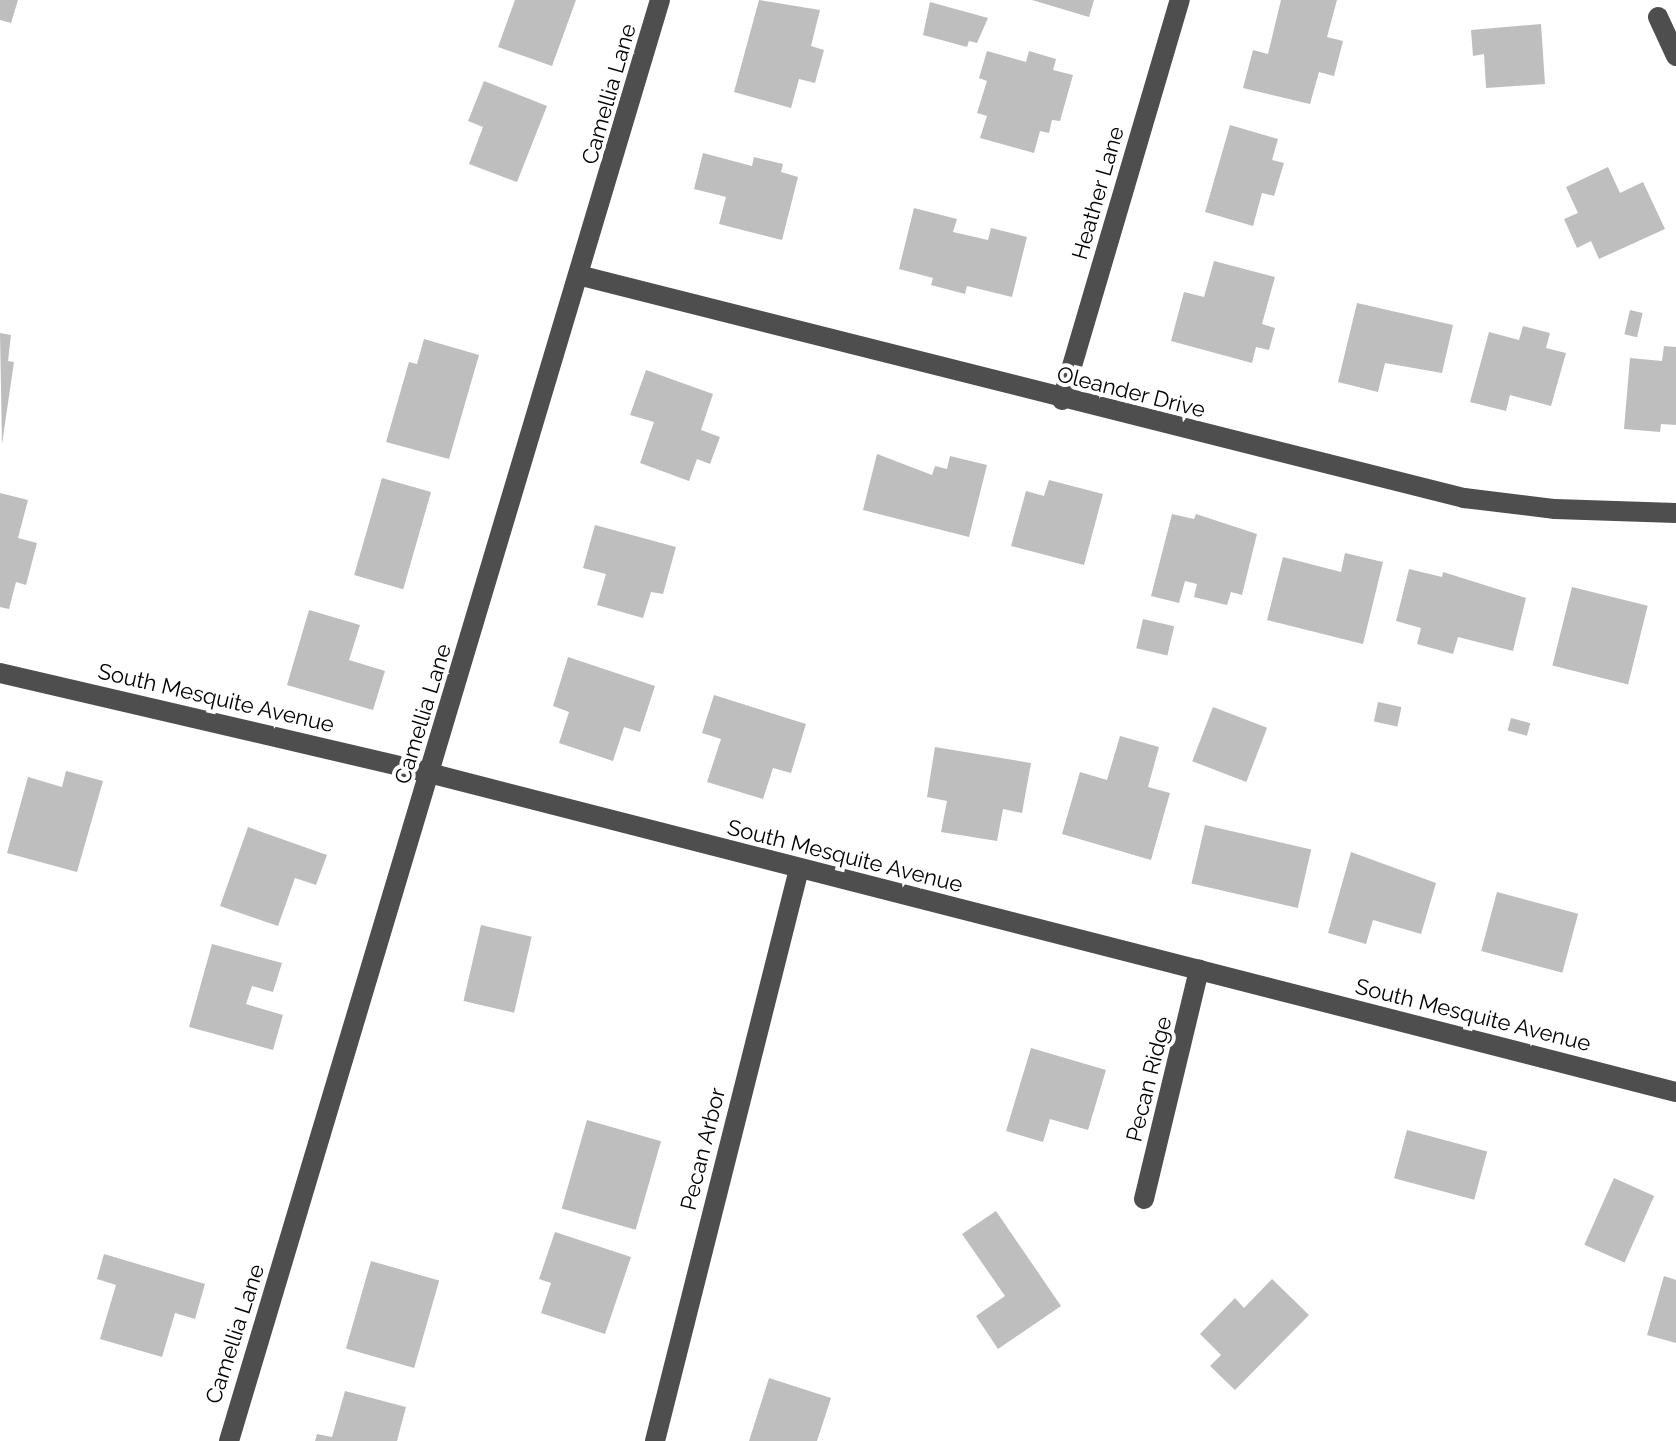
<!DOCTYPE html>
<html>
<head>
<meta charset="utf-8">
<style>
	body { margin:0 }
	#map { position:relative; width:1676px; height:1441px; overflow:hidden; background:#fff; font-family:Raleway,sans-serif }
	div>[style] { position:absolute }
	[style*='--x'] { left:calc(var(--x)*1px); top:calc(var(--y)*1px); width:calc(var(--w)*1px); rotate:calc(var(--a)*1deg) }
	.building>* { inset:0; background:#bebebe; transform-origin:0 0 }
	.minor>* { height:20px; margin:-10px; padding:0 10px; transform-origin:10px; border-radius:10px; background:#4e4e4e }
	span { translate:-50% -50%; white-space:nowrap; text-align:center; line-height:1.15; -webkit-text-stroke:8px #fff; paint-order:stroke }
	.street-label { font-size:22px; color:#000 }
</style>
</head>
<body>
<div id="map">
	<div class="building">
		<div style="clip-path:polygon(0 0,18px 0,11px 23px,0 20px)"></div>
		<div style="clip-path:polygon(515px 0,576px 0,552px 66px,498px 47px)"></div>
		<div style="clip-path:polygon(759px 0,820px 10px,811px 46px,824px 50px,815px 83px,799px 79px,791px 108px,734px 92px)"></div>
		<div style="clip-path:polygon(1032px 0,1094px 0,1089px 17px)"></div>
		<div style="clip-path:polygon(1281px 0,1337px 0,1327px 37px,1343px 41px,1334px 76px,1319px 72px,1310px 104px,1243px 88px,1253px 50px,1268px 54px)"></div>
		<div style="clip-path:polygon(930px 2px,988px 18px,977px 43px,969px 41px,967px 47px,923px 35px)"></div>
		<div style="clip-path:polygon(1541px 24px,1545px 84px,1486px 88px,1484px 54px,1473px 56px,1471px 30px)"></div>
		<div style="clip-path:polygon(987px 51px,1026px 62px,1029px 51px,1056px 59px,1053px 70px,1073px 75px,1060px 121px,1052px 120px,1049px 133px,1040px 131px,1034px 153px,980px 138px,987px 116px,977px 113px,987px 81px,979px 78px)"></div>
		<div style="clip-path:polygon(484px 81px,547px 106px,517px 182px,469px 164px,483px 127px,468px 121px)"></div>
		<div style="clip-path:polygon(1230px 125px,1278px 139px,1272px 160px,1284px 163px,1274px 196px,1262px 193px,1253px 226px,1205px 212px)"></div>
		<div style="clip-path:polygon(703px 153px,752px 166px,754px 157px,783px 164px,781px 172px,798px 177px,782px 240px,719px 224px,726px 197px,694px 189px)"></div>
		<div style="clip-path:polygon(1608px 167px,1620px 193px,1643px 182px,1665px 229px,1599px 259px,1591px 241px,1577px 248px,1564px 219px,1578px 213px,1566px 187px)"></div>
		<div style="clip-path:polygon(914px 208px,957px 219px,953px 232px,988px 240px,991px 228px,1027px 237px,1012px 297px,967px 286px,965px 294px,931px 285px,933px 278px,899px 269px)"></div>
		<div style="clip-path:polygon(1214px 261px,1275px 277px,1262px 324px,1275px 328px,1269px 350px,1256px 347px,1252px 363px,1171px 341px,1184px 292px,1204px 297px)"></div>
		<div style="clip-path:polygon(1357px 303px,1453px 325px,1442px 373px,1385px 363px,1378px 392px,1338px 382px)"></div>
		<div style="left:1630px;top:310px;width:13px;height:25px;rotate:13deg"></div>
		<div style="clip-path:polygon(1523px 326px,1550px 333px,1546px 348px,1566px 353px,1551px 406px,1510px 395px,1506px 411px,1470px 402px,1489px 332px,1519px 340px)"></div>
		<div style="clip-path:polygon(0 333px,11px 335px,8px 361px,14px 362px,2px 444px)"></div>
		<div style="clip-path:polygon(424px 339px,479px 355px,449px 459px,386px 442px,409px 362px,417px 364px)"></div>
		<div style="clip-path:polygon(1664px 346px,1676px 347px,1676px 425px,1661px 424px,1660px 432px,1624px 429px,1630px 358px,1662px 361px)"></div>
		<div style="clip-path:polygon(646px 370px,713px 394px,701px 430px,720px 437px,710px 464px,697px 459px,689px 481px,640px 463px,654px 422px,630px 415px)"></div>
		<div style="clip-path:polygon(877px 454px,932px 475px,935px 466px,947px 469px,950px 456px,987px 465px,969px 537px,863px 510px)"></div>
		<div style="left:382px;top:478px;width:51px;height:101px;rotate:16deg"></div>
		<div style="clip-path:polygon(1049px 480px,1103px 494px,1084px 565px,1011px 546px,1026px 491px,1044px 496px)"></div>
		<div style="clip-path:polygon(0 493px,28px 500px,18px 538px,37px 543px,26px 585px,16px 582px,9px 609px,0 607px)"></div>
		<div style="clip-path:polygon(1172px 514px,1194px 519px,1196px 514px,1257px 534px,1242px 595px,1231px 592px,1227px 605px,1194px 597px,1197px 584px,1185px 581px,1179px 603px,1151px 596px)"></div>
		<div style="clip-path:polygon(595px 525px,676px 547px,663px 594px,651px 592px,643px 618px,597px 605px,606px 574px,583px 568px)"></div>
		<div style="clip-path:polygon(1345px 553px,1383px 562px,1363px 644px,1267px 620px,1283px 557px,1341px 572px)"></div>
		<div style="clip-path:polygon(1409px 569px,1442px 577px,1443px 572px,1526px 598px,1513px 651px,1458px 637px,1453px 654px,1417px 644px,1421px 628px,1396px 621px)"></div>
		<div style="left:1572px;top:587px;width:78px;height:81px;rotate:14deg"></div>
		<div style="clip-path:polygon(309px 610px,360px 625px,349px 660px,385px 671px,373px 710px,287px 685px)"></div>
		<div style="left:1143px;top:619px;width:32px;height:30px;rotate:13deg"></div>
		<div style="clip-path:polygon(568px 657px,655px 686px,640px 732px,624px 727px,613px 761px,559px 743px,569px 712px,553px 706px)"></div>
		<div style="clip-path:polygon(714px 695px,806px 724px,791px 773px,773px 768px,763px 799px,707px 782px,721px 739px,702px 733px)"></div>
		<div style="left:1378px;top:702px;width:24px;height:20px;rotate:12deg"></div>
		<div style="left:1213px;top:707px;width:58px;height:58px;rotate:21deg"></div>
		<div style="left:1511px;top:718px;width:20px;height:13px;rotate:15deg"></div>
		<div style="clip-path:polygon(1120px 736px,1159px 747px,1148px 787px,1170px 793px,1151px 860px,1062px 834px,1080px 772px,1107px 780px)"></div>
		<div style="clip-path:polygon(935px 747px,1031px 763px,1022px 813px,1003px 809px,997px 841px,941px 832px,947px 801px,927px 797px)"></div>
		<div style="clip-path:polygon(66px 771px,103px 781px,77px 872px,7px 853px,28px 777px,62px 787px)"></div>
		<div style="left:1205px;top:825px;width:109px;height:60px;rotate:13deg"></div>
		<div style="clip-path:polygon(248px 827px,327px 855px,316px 885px,295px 878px,278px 926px,220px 906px)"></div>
		<div style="clip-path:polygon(1351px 852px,1436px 883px,1421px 934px,1373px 920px,1366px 944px,1328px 933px)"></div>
		<div style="left:1497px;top:892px;width:84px;height:61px;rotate:15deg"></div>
		<div style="left:481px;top:925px;width:52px;height:78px;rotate:13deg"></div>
		<div style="clip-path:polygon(212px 944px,282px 963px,273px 992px,252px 986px,246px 1004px,283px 1015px,273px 1050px,189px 1027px)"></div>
		<div style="clip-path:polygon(1031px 1048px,1106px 1070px,1088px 1130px,1050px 1119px,1043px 1142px,1006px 1131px)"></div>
		<div style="left:587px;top:1120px;width:77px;height:92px;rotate:16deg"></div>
		<div style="left:1407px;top:1130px;width:83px;height:50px;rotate:15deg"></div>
		<div style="left:1614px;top:1178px;width:44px;height:73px;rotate:24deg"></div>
		<div style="clip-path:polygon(996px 1211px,1061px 1306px,998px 1349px,976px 1316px,1005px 1296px,962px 1234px)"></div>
		<div style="clip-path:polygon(555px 1232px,631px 1257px,605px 1334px,541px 1313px,551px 1283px,539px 1279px)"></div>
		<div style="clip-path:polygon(104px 1254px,205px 1284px,195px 1319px,175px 1313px,162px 1357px,100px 1339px,116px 1285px,97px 1279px)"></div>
		<div style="left:371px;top:1261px;width:71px;height:91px;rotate:16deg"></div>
		<div style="clip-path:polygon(1664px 1276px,1676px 1280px,1676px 1343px,1647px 1335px)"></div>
		<div style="clip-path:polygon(1272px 1279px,1309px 1315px,1235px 1390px,1210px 1366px,1221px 1355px,1200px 1334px,1235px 1298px,1244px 1308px)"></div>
		<div style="clip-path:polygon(769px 1378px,831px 1398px,817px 1441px,749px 1441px)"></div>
		<div style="clip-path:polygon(345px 1391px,406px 1407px,397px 1441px,315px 1441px,317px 1434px,332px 1437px)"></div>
	</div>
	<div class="minor">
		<div style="--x:1658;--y:17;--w:43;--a:65.2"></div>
		<div style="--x:582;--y:276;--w:910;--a:14.13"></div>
		<div style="--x:1464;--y:498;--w:92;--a:6.9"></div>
		<div style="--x:1555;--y:509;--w:121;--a:1.9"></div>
		<div style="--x:1062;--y:400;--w:417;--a:-73.6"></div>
		<div style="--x:0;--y:673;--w:441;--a:13.1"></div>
		<div style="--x:429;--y:773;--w:1287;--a:14.35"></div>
		<div style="--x:1144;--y:1199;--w:236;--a:-76.5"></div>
		<div style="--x:229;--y:1441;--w:1504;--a:-73.35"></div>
		<div style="--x:655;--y:1441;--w:590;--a:-75.87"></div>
	</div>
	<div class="street-label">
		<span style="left:609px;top:94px;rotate:-74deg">Camellia Lane</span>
		<span style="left:1098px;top:193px;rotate:-74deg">Heather Lane</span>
		<span style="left:1131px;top:392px;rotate:14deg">Oleander Drive</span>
		<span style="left:216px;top:698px;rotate:13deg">South Mesquite Avenue</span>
		<span style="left:423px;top:714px;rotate:-73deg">Camellia Lane</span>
		<span style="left:845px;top:856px;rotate:14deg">South Mesquite Avenue</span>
		<span style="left:1473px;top:1015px;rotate:14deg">South Mesquite Avenue</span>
		<span style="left:1149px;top:1079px;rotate:-76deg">Pecan Ridge</span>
		<span style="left:703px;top:1149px;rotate:-76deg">Pecan Arbor</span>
		<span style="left:235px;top:1334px;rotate:-72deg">Camellia Lane</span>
	</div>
</div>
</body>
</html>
